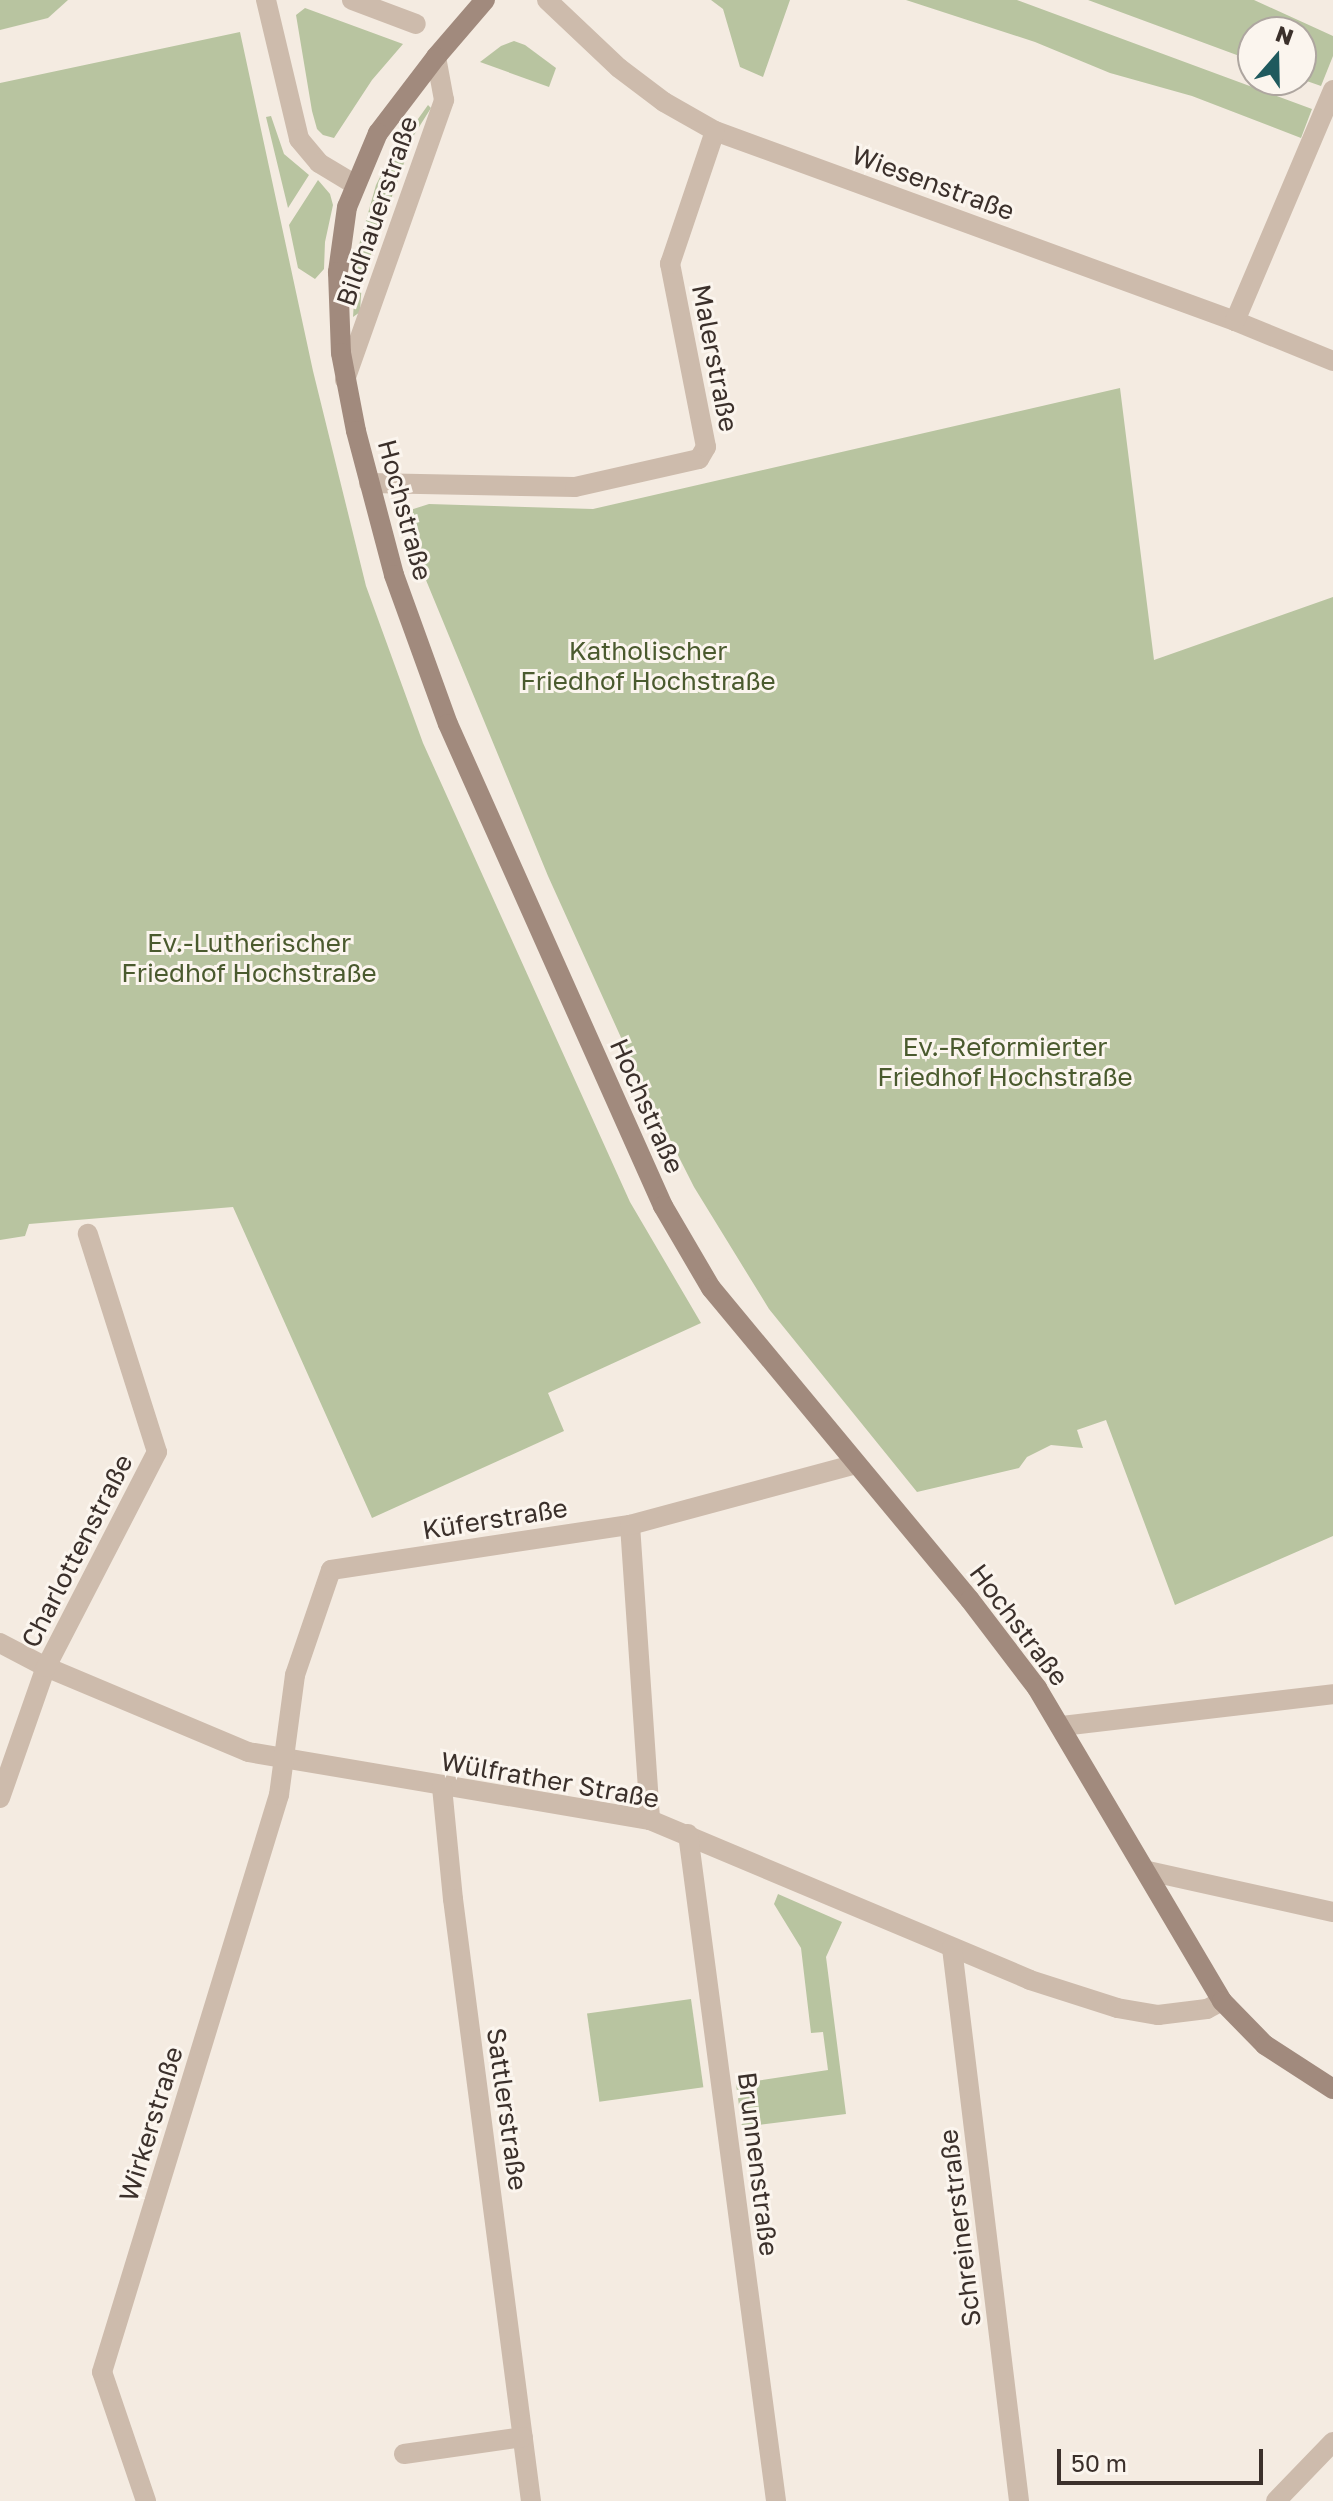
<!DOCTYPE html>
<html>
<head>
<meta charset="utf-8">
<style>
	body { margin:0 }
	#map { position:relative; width:1333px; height:2501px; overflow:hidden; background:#f4ebe1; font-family:"Golos Text",sans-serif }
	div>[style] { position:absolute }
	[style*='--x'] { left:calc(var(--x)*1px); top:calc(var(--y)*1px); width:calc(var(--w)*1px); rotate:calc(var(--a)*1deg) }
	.green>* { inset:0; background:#b8c4a0; transform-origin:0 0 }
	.minor>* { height:20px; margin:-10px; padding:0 10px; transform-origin:10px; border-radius:10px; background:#cdbbac }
	.secondary>* { height:20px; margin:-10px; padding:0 10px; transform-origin:10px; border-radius:10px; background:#a18a7d }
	span { translate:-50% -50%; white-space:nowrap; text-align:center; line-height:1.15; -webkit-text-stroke:6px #fbf5ee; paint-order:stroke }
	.street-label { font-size:26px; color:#3b302b }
	.park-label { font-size:26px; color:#4a5a2e }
	.north { position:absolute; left:1237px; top:16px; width:80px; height:80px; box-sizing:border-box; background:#fbf5ee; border:2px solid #aea6a0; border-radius:50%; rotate:20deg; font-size:22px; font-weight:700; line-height:32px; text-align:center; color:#3b302b }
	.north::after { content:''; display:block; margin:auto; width:28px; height:36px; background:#1f5a5e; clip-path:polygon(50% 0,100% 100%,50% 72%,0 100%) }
	.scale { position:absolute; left:1057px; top:2449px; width:206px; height:36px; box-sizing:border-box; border:4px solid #3b302b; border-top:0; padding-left:10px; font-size:24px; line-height:28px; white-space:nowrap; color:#3b302b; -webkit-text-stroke:6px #fbf5ee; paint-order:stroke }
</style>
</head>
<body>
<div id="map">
	<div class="green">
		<div style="clip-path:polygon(0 0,68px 0,48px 18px,0 30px)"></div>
		<div style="clip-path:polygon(711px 0,790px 0,763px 77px,740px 67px,723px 9px)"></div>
		<div style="clip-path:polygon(906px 0,1017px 0,1312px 109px,1301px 138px,1192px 96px,1110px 73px,1035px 42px)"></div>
		<div style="clip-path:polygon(1088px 0,1254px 0,1333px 36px,1333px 56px,1321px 86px,1301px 79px,1301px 32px,1253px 32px,1253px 61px)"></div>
		<div style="clip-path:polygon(305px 8px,403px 44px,372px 80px,334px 138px,323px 135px,317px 129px,312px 111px,296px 15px)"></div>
		<div style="clip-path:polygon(240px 32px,313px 371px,366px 586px,423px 743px,630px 1202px,701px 1323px,548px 1393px,564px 1431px,372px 1518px,233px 1207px,29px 1224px,25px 1236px,0 1240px,0 83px)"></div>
		<div style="clip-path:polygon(514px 41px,525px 45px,556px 68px,549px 87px,480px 62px,501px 46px)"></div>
		<div style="clip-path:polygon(428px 105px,431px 108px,414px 135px,362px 280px,360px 312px,353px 317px,357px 252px,376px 185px,388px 161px)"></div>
		<div style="clip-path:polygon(271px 116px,284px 154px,309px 175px,288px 208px,266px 117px)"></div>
		<div style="clip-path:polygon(318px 180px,330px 194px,333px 205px,325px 242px,324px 269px,315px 279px,298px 268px,289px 225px)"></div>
		<div style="clip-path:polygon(1120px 388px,1154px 660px,1333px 597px,1333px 1536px,1175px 1605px,1106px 1420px,1077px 1430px,1083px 1448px,1051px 1445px,1027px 1457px,1019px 1468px,917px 1492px,769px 1309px,694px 1187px,642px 1084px,548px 876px,421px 568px,404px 512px,429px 504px,593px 509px)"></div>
		<div style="clip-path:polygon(778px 1894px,842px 1922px,826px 1957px,846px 2114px,742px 2127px,736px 2084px,828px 2070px,823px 2032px,811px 2033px,801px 1948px,774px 1904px)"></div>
		<div style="left:691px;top:1999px;width:89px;height:105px;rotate:82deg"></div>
	</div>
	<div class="minor">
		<div style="--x:266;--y:0;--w:143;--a:76.6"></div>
		<div style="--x:299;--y:139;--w:31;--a:50"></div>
		<div style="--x:319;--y:163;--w:41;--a:31"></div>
		<div style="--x:352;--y:0;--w:68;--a:20.6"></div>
		<div style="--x:547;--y:0;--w:99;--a:43.4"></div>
		<div style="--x:619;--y:68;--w:56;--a:37.1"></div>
		<div style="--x:664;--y:102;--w:59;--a:29.6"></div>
		<div style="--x:715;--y:131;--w:554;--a:20.07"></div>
		<div style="--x:1235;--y:321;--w:106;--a:22.2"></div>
		<div style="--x:1235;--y:321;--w:251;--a:-67"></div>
		<div style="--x:345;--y:380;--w:297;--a:-70.5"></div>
		<div style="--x:444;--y:100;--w:44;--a:-100.5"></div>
		<div style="--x:369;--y:483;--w:206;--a:1.1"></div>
		<div style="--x:575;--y:487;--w:127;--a:-12.7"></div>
		<div style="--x:699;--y:459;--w:14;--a:-60"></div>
		<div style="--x:706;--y:447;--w:187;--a:-101.1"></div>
		<div style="--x:670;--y:264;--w:140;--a:-71.3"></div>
		<div style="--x:630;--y:1525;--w:296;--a:86.1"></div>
		<div style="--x:0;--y:1643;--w:52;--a:27.6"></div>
		<div style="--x:46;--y:1667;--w:219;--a:22.8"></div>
		<div style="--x:248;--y:1752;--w:408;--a:9.6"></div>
		<div style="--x:650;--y:1820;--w:412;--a:22.8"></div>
		<div style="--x:1030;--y:1980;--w:91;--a:17.8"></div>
		<div style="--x:1117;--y:2008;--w:42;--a:9.7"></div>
		<div style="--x:1158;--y:2015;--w:49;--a:-7"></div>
		<div style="--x:1207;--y:2009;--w:17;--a:-28"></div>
		<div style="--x:1062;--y:1726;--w:273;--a:-6.7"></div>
		<div style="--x:442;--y:1787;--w:113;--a:84.4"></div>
		<div style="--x:453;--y:1899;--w:607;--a:82.62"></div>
		<div style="--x:0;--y:1798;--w:139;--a:-70.7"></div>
		<div style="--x:46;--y:1667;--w:242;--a:-62.7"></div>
		<div style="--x:157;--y:1452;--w:229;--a:-107.6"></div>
		<div style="--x:688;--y:1834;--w:673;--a:82.48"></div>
		<div style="--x:1148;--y:1871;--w:189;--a:12.5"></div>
		<div style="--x:952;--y:1948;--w:557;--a:83.09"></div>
		<div style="--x:404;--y:2454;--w:120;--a:-8.1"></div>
		<div style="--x:146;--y:2501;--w:136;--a:-108.8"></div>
		<div style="--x:102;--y:2372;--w:604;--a:-72.95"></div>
		<div style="--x:279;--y:1795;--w:121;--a:-82.4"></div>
		<div style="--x:295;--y:1675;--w:111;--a:-71.1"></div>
		<div style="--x:331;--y:1570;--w:302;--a:-8.6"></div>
		<div style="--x:630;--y:1525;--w:234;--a:-15.1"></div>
		<div style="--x:1276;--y:2501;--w:82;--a:-46"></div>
	</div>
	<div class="secondary">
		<div style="--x:485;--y:0;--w:75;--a:130.7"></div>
		<div style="--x:436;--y:57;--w:96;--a:127.3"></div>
		<div style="--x:378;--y:133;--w:80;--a:112.7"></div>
		<div style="--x:347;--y:207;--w:66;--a:97.9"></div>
		<div style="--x:338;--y:272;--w:81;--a:87.9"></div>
		<div style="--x:341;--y:353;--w:79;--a:79.1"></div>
		<div style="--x:356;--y:431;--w:149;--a:75.2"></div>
		<div style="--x:394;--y:575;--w:158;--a:70.1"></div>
		<div style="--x:448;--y:724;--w:528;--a:65.96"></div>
		<div style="--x:663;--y:1206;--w:95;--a:59.7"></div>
		<div style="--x:711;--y:1288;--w:405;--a:50.3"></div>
		<div style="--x:970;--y:1600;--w:111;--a:52.7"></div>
		<div style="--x:1037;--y:1688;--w:364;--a:59.4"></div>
		<div style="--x:1222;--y:2001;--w:62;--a:45.7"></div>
		<div style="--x:1265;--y:2045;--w:81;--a:32.9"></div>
	</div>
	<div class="street-label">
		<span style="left:933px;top:183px;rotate:20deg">Wiesenstraße</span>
		<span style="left:377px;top:211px;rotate:-71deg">Bildhauerstraße</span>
		<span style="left:715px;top:358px;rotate:79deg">Malerstraße</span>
		<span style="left:405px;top:510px;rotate:75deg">Hochstraße</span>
		<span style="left:647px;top:1106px;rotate:66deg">Hochstraße</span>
		<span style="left:495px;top:1519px;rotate:-9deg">Küferstraße</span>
		<span style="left:77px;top:1551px;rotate:-63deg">Charlottenstraße</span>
		<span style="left:1019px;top:1625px;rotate:53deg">Hochstraße</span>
		<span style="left:550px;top:1780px;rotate:10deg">Wülfrather Straße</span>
		<span style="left:507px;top:2109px;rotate:82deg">Sattlerstraße</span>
		<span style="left:151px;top:2124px;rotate:-73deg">Wirkerstraße</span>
		<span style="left:758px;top:2164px;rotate:83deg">Brunnenstraße</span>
		<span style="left:960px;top:2228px;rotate:-97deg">Schreinerstraße</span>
	</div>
	<div class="park-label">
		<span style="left:648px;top:666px">Katholischer<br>Friedhof Hochstraße</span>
		<span style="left:249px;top:958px">Ev.-Lutherischer<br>Friedhof Hochstraße</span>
		<span style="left:1005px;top:1062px">Ev.-Reformierter<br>Friedhof Hochstraße</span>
	</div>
	<div class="north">N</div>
	<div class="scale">50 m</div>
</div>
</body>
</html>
